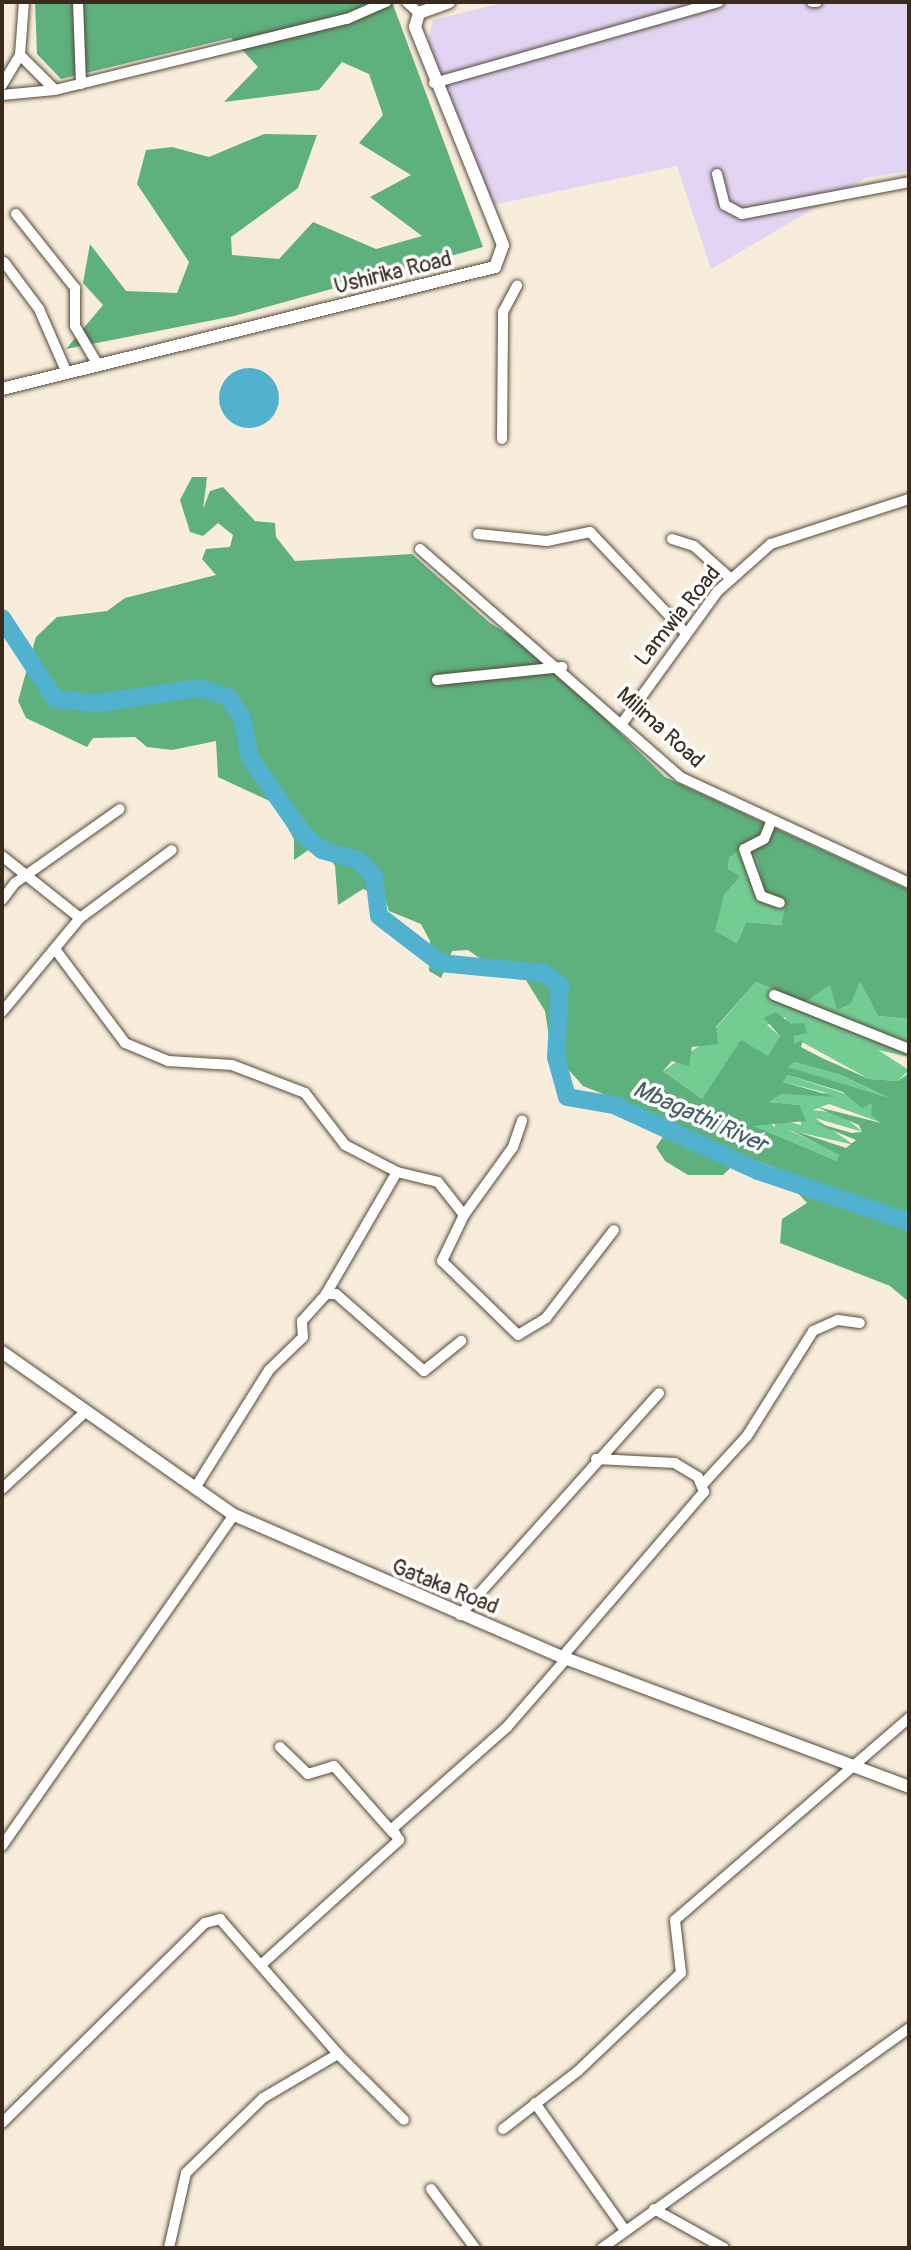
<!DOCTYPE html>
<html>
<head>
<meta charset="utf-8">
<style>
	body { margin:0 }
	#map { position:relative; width:911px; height:2250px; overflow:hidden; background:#f7edda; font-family:Pangolin,sans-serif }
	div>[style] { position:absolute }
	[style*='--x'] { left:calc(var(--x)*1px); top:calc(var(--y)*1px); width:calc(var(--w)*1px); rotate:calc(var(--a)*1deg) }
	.built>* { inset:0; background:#e2d4f3 }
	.green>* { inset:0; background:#73cd93 }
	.forest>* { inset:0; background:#5eb07d }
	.water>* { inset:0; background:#51b2d0 }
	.round { border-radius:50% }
	.river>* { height:18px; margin:-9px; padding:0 9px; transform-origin:9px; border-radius:9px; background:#51b2d0 }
	.roads { filter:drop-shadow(0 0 2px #57473a) drop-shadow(0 0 2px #57473a) }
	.minor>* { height:10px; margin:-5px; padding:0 5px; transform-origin:5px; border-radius:5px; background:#fff }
	.tertiary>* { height:12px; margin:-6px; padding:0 6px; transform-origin:6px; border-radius:6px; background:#fff }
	span { translate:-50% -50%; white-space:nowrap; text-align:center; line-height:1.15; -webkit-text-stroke:7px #fff; paint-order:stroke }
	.street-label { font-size:22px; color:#3b2a1e }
	.water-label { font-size:24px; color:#446065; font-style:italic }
	.frame { position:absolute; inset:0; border:4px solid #3b2a1e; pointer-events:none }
</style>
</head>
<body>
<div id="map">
	<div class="built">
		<div style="clip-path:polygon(506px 2px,909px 2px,909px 171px,866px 178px,711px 269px,677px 166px,493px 205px,427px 44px,433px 20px)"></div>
	</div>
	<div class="green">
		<div style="clip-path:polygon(746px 845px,758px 860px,764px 895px,787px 903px,781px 925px,746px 922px,737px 943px,714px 931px,724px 895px,741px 876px,728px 869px,729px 858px)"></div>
		<div style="clip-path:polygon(860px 980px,878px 1016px,909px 1019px,909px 1057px,878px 1050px,909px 1070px,898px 1081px,869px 1079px,802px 1042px,794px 1045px,785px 1017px,767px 1025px,780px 1036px,768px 1057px,737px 1053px,702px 1099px,663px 1071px,702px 1044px,756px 982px,804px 1002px,830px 984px,838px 1010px)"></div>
		<div style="clip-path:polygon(794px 1062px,841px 1075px,891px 1099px,787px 1067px)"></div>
		<div style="clip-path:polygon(788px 1075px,873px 1103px,882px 1123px,829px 1104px,813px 1110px,839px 1113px,863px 1132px,815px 1118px,854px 1145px,789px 1130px,840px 1155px,837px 1161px,754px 1126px,767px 1121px,775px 1127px,775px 1118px,801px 1125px,799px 1105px,769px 1102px,782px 1094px,827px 1093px,783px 1082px)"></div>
	</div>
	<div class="forest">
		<div style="clip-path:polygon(35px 2px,392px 2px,483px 247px,234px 316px,66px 349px,103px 305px,83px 283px,90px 244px,126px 291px,177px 293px,189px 262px,137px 184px,146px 150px,172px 147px,209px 157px,264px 134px,317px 135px,298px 188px,231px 237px,232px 255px,279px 259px,313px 222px,376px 249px,422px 236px,370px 197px,411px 175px,359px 143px,383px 115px,369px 74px,342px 62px,319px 90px,224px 102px,258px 67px,231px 38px,61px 79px,37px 54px)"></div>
		<div style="clip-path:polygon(evenodd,192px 477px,207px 477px,203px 509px,210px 491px,223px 487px,255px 521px,275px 523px,276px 537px,295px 561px,412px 554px,490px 623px,538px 653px,665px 777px,909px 890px,909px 1019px,878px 1016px,860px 981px,851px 1003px,837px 1010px,830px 985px,805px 1002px,756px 982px,716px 1027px,718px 1044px,692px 1047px,689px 1066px,672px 1061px,663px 1071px,702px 1099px,741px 1040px,768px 1056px,780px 1036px,764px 1018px,776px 1012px,791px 1024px,804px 1023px,807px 1033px,794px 1036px,794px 1044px,803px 1040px,801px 1047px,822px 1058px,869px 1079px,898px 1081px,909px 1073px,909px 1302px,890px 1286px,780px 1243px,782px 1219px,807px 1203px,774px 1167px,743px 1156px,723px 1175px,688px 1175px,665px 1161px,656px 1147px,673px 1122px,583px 1086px,551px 1050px,545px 1011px,524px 977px,498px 971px,468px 950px,452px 951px,441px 978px,429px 971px,430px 941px,421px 924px,389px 911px,385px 898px,363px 889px,338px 905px,335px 866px,320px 842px,294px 860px,294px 839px,274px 803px,218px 777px,216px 741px,172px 750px,147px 747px,135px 737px,93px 738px,87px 747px,26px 718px,18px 701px,36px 637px,57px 617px,107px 611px,125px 598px,216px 575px,202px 559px,206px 549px,230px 547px,233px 535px,218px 523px,203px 536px,190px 532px,180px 500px,192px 477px,746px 845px,758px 860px,764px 895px,786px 903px,781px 925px,746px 922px,737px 943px,715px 931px,724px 895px,741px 876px,728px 869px,729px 858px,746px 845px,192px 477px,794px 1062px,841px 1075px,889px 1098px,788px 1067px,794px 1062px,192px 477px,788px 1075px,843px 1092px,862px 1108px,872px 1103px,871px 1115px,881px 1123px,814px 1106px,859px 1125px,862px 1132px,852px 1133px,810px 1121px,856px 1140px,846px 1148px,789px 1129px,839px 1155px,837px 1161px,754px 1126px,806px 1121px,799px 1105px,769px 1102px,782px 1094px,836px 1097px,783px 1082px,788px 1075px)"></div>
	</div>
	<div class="water">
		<div class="round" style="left:219px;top:368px;width:60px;height:60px"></div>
	</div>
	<div class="river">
		<div style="--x:2;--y:618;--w:97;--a:56.8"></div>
		<div style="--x:55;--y:699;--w:43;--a:5.3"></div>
		<div style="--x:98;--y:703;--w:102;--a:-8.4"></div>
		<div style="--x:199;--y:688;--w:30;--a:17"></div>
		<div style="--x:228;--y:697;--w:25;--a:56"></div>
		<div style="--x:242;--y:718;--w:41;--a:78.7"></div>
		<div style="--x:250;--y:758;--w:94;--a:55"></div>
		<div style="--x:304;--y:835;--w:23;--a:40"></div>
		<div style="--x:322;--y:850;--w:37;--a:16"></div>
		<div style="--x:358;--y:860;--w:23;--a:45"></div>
		<div style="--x:374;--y:876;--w:40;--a:82.9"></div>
		<div style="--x:379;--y:916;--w:77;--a:37.6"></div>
		<div style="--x:440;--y:963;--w:104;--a:5.5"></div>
		<div style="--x:544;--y:973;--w:20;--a:37"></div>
		<div style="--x:560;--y:985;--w:72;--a:93.2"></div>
		<div style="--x:556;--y:1057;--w:41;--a:74.6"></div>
		<div style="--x:567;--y:1097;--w:48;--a:9.7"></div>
		<div style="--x:614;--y:1105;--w:158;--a:24.6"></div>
		<div style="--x:758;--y:1171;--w:159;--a:18.7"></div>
	</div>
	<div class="roads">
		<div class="minor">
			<div style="--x:78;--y:2;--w:82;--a:87.9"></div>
			<div style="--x:407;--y:2;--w:16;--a:43"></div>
			<div style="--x:812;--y:2;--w:5;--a:0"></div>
			<div style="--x:20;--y:55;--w:49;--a:45"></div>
			<div style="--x:55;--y:90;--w:301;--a:-13.7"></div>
			<div style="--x:347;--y:19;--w:43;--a:-23.6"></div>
			<div style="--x:434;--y:83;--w:296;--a:-15.9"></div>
			<div style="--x:2;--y:85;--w:35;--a:-59"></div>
			<div style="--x:20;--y:55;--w:53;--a:-85.7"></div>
			<div style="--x:2;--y:95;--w:53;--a:-5.4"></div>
			<div style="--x:717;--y:174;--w:32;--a:76"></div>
			<div style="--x:725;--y:205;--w:19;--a:28"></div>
			<div style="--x:742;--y:214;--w:170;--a:-10.8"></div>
			<div style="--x:16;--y:214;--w:95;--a:51.4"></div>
			<div style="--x:75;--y:288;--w:38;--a:90"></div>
			<div style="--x:75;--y:326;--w:45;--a:59.5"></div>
			<div style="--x:4;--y:262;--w:59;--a:53.3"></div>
			<div style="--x:39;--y:309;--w:70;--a:66.4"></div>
			<div style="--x:502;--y:439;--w:127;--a:-89.5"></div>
			<div style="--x:503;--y:312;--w:30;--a:-62"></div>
			<div style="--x:478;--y:534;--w:69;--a:5.8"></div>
			<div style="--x:547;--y:541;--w:44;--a:-11.8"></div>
			<div style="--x:590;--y:532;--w:138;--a:46.5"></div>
			<div style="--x:672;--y:539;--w:23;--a:18"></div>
			<div style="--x:694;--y:546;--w:50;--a:41.7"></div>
			<div style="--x:420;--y:549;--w:346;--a:41.2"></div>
			<div style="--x:680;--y:777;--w:252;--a:24.8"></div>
			<div style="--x:437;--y:680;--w:126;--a:-5.9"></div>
			<div style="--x:623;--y:722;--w:162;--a:-54.1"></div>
			<div style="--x:718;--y:591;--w:71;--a:-41.6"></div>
			<div style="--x:771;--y:544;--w:145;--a:-18.1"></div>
			<div style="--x:771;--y:822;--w:18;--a:112"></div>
			<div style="--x:764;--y:839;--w:22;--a:153"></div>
			<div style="--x:744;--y:849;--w:50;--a:70.1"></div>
			<div style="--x:761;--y:896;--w:20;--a:20"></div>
			<div style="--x:2;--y:856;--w:100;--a:38.5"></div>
			<div style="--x:80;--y:918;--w:122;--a:129.7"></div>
			<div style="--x:2;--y:900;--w:21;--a:-53"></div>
			<div style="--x:15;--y:883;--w:128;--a:-35.2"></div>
			<div style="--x:80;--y:918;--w:114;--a:-36.5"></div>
			<div style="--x:55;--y:949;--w:117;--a:53.3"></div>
			<div style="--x:125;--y:1043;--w:47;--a:22.7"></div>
			<div style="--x:168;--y:1061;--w:64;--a:3.6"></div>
			<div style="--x:232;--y:1065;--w:78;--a:21"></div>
			<div style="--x:305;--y:1093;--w:66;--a:52.4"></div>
			<div style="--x:345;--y:1145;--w:59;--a:27.4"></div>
			<div style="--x:397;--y:1172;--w:42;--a:13.7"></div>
			<div style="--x:438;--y:1182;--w:42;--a:51.8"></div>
			<div style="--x:464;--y:1215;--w:84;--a:-54.2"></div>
			<div style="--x:513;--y:1147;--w:28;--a:-71"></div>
			<div style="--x:774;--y:995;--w:145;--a:21.8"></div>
			<div style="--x:464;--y:1215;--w:51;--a:115.6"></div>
			<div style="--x:442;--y:1261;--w:106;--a:44.2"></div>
			<div style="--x:518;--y:1335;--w:33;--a:-31"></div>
			<div style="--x:546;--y:1318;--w:111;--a:-52.3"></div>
			<div style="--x:326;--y:1294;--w:141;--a:-59.8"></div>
			<div style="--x:703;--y:1484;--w:65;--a:-47.5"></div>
			<div style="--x:747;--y:1436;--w:124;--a:-57.8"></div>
			<div style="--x:813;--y:1331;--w:27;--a:-24"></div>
			<div style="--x:838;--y:1320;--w:22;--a:8"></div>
			<div style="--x:195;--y:1488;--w:139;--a:-57.9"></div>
			<div style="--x:269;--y:1370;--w:47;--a:-44.1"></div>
			<div style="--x:303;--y:1337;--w:16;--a:-94"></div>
			<div style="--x:302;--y:1321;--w:36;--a:-48"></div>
			<div style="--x:326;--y:1294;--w:10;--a:0"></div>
			<div style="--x:336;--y:1294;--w:117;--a:41.2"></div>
			<div style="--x:424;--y:1371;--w:48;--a:-39"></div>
			<div style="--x:2;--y:1489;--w:112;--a:-42.8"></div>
			<div style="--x:460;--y:1615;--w:298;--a:-48.1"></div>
			<div style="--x:562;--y:1657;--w:218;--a:-49.3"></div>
			<div style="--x:704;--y:1492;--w:16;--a:-112"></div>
			<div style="--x:698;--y:1477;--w:27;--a:-149"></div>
			<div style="--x:675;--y:1463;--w:79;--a:-177.1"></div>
			<div style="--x:280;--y:1747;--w:39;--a:44"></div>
			<div style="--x:308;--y:1774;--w:27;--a:-17"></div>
			<div style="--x:334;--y:1766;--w:89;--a:48.6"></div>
			<div style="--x:2;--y:1846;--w:404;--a:-55"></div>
			<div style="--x:262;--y:1964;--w:185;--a:-42.1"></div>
			<div style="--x:399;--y:1840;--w:13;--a:-122"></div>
			<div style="--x:392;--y:1829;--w:154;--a:-41.6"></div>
			<div style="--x:507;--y:1727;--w:91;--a:-49"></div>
			<div style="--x:338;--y:2054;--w:93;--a:45"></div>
			<div style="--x:535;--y:2103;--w:156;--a:54.7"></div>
			<div style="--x:2;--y:2123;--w:285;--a:-44.6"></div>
			<div style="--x:205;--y:1923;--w:16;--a:-15"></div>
			<div style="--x:220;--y:1919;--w:179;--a:48.8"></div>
			<div style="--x:338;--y:2054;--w:87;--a:149.6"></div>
			<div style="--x:263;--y:2098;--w:107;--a:135.8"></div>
			<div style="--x:186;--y:2173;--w:77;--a:102.8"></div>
			<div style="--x:503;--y:2129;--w:95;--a:-37.7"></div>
			<div style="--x:578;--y:2071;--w:142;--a:-43.6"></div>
			<div style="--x:681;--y:1973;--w:53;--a:-96.5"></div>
			<div style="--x:675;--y:1920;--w:309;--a:-40.8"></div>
			<div style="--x:431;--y:2189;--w:74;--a:53.3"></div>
			<div style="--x:654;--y:2209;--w:80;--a:29.1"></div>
			<div style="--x:602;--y:2248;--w:378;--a:-35.6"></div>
		</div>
		<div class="tertiary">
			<div style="--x:2;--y:389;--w:508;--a:-13.9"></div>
			<div style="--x:495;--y:267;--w:23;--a:-70"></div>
			<div style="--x:503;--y:245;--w:235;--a:-112"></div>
			<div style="--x:415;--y:27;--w:15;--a:-74"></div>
			<div style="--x:419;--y:13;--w:32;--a:-20"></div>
			<div style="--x:2;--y:1352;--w:284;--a:35.1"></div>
			<div style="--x:234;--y:1515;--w:357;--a:23.4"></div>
			<div style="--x:562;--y:1657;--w:371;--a:20.5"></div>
		</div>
	</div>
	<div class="street-label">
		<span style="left:393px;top:273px;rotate:-14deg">Ushirika Road</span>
		<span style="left:678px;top:616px;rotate:-51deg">Lamwia Road</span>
		<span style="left:660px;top:728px;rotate:42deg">Milima Road</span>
		<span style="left:445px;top:1587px;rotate:22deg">Gataka Road</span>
	</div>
	<div class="water-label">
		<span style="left:700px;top:1117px;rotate:24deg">Mbagathi River</span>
	</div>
	<div class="frame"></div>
</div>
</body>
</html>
